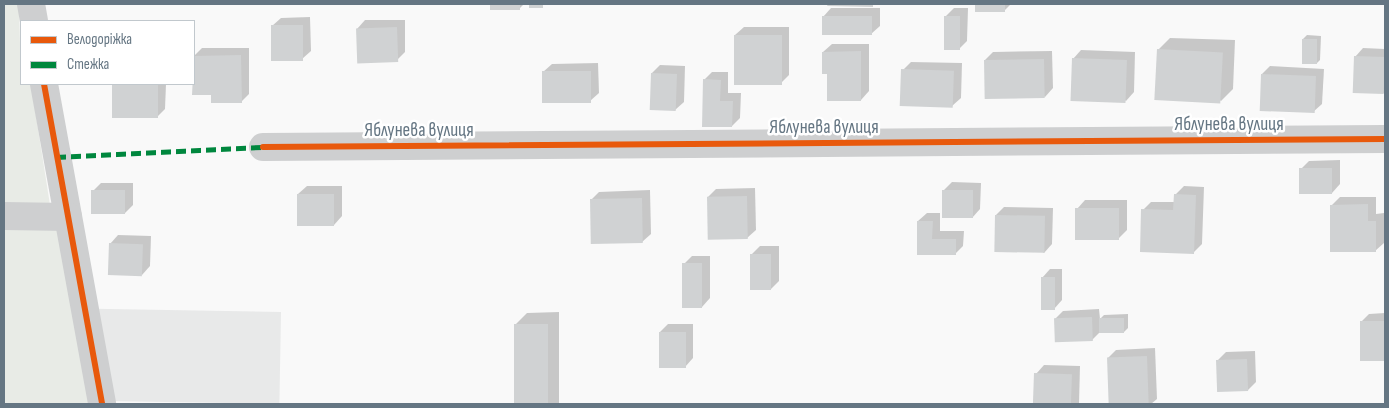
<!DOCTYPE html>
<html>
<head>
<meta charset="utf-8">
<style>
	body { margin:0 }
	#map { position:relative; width:1389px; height:408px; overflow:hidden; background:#f9f9f9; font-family:"Sofia Sans Condensed",sans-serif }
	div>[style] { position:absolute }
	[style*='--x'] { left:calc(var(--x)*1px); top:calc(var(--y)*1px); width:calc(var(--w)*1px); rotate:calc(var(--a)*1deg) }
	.built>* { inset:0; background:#e8e9e9; transform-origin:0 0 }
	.green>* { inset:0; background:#e8ebe6 }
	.shadow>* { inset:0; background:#0003 }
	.building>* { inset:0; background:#d0d2d3; transform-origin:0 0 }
	.minor>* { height:28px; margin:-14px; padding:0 14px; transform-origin:14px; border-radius:14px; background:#cecfd0 }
	.quiet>* { height:5px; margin-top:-2.5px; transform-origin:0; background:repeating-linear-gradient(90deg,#00873e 0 10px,transparent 0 15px) }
	.cycleway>* { height:6px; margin:-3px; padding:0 3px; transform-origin:3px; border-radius:3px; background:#e8590c }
	span { translate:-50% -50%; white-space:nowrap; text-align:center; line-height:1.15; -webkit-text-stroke:5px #fff; paint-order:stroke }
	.street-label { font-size:19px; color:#657683 }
	.frame { position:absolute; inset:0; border:5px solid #657683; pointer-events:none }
	.legend { position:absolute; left:20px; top:20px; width:175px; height:65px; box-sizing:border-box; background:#fff; border:1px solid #c1c8cd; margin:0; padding:6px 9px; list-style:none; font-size:15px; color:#657683 }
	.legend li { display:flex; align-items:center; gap:10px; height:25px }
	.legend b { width:25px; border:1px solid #c1c8cd }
</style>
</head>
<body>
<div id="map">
	<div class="built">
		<div style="left:281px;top:312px;width:92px;height:187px;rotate:91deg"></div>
	</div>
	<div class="green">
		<div style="clip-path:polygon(4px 4px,19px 4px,21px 84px,31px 84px,50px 205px,4px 204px)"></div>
		<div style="clip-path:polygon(4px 227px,63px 228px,89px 404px,4px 404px)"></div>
	</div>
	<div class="shadow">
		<div style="clip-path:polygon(491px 4px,524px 4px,519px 9px,491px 8px)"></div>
		<div style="clip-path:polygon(976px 4px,1011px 4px,1004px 11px,976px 10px)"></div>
		<div style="clip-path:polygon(831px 8px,880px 8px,880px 26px,871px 34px,823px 17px)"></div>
		<div style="clip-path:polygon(954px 8px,968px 8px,967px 41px,959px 49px,945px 17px)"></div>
		<div style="clip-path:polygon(310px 17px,311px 51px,302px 59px,272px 26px,281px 18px)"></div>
		<div style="clip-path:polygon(365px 20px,405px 20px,405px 52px,397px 60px,357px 29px)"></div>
		<div style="clip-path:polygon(744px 27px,789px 27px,789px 75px,781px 83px,735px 35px)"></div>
		<div style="clip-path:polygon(1307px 35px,1321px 36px,1320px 60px,1316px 64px,1303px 39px)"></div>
		<div style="clip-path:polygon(1170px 38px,1235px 40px,1233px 89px,1221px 101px,1158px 50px)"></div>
		<div style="clip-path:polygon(832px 44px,869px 44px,869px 91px,861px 100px,828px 73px,823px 52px)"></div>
		<div style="clip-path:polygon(202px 48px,249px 48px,249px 94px,241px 102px,212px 94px,194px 94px,194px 56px)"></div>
		<div style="clip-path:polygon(1363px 48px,1385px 49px,1385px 93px,1354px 92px,1355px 57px)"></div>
		<div style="clip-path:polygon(1081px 50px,1135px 52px,1134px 92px,1126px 101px,1073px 59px)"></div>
		<div style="clip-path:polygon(1052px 51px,1053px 88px,1045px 97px,985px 60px,993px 52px)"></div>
		<div style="clip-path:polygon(911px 62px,962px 63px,961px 98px,952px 106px,903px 70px)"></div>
		<div style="clip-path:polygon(598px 63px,599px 93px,590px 101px,543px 72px,552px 64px)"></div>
		<div style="clip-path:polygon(660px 65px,685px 66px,684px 102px,675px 110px,652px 73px)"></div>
		<div style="clip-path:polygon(1270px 66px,1324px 69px,1322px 104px,1313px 112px,1262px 74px)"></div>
		<div style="clip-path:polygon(712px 72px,728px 72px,728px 93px,741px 93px,740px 118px,732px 126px,704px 80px)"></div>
		<div style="clip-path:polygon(114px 84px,166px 84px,165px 109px,157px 117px)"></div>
		<div style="clip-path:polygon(1340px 160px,1340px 184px,1332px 193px,1301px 169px,1309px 161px)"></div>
		<div style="clip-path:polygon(952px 182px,981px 183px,980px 209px,972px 218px,944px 190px)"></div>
		<div style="clip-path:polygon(101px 183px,133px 183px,133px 205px,125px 213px,93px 191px)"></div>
		<div style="clip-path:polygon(307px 186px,342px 186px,342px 216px,334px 225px,298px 194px)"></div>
		<div style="clip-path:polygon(1184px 186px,1204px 187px,1202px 244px,1194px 252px,1143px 210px,1151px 202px,1175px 202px,1175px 195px)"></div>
		<div style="clip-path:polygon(755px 188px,756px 230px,747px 238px,708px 197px,716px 189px)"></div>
		<div style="clip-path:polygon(650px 190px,651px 234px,642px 242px,591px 200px,599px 192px)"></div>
		<div style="clip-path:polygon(1340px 197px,1376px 197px,1376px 214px,1384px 213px,1384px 243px,1375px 251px,1332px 205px)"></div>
		<div style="clip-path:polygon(1085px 200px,1127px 200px,1127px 230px,1119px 238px,1077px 209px)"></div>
		<div style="clip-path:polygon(1004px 207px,1053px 208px,1052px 244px,1044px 253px,996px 215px)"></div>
		<div style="clip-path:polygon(927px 213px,940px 213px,940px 231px,964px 231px,963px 246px,955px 254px,918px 254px,918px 221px)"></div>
		<div style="clip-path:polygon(118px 235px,151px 236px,150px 266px,142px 275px,110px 244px)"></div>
		<div style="clip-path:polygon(760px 246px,779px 246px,779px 281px,771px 289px,751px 255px)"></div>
		<div style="clip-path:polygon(692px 256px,710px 256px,710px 298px,702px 307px,684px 264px)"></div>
		<div style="clip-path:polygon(1050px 269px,1062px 269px,1062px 300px,1054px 309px,1042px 278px)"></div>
		<div style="clip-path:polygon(1099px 309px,1100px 319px,1104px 315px,1128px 314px,1128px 328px,1124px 332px,1100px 332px,1092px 340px,1055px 319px,1063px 311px)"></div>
		<div style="clip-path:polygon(559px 312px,559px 404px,516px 404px,516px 324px,527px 313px)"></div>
		<div style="clip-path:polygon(1385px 313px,1385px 360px,1361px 360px,1361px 322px,1369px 314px)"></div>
		<div style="clip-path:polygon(668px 324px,693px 324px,693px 358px,685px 367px,660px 332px)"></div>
		<div style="clip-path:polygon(1155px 348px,1157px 399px,1151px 404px,1110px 404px,1108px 358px,1116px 350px)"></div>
		<div style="clip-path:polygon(1255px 351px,1256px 382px,1248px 390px,1217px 361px,1226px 352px)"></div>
		<div style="clip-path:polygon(1044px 365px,1080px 366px,1079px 404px,1035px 404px,1036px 374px)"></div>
	</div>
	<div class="building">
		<div style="left:490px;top:4px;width:30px;height:6px"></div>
		<div style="left:529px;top:4px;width:14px;height:4px"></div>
		<div style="clip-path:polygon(828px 4px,873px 4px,873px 7px,827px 6px)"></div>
		<div style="left:975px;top:4px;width:30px;height:8px"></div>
		<div style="left:822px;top:16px;width:50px;height:19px"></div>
		<div style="left:944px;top:16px;width:16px;height:34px"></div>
		<div style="left:271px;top:25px;width:32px;height:36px"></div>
		<div style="left:397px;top:27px;width:35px;height:41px;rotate:88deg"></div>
		<div style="left:734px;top:35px;width:48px;height:50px"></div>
		<div style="left:1302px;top:39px;width:15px;height:25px"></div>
		<div style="left:1157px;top:49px;width:66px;height:51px;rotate:3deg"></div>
		<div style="clip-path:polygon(861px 51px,861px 101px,827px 101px,827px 74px,822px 74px,822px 52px)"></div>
		<div style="clip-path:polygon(241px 55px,242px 103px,211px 103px,211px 95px,192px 95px,194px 56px)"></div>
		<div style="left:1354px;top:56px;width:31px;height:37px;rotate:2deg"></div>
		<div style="left:1072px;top:58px;width:55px;height:43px;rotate:2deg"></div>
		<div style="left:1044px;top:59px;width:39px;height:60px;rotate:89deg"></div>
		<div style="left:901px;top:69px;width:53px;height:37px;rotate:2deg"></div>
		<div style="left:542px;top:71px;width:49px;height:32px"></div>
		<div style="left:651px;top:73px;width:26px;height:37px;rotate:2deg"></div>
		<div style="left:1261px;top:74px;width:55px;height:37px;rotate:2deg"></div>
		<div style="clip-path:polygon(703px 79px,721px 80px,720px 101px,733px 101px,732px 127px,702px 127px)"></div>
		<div style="left:112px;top:85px;width:46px;height:33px"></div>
		<div style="left:1299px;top:168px;width:33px;height:26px"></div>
		<div style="left:125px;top:190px;width:24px;height:34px;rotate:90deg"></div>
		<div style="left:942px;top:190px;width:31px;height:28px"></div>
		<div style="left:297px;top:194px;width:37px;height:32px"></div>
		<div style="clip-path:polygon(1174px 194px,1196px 195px,1194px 254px,1140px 252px,1141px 209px,1173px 210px)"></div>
		<div style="left:747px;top:196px;width:43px;height:40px;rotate:89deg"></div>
		<div style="left:642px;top:198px;width:45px;height:52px;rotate:89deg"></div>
		<div style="clip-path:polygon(1368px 204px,1368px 221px,1376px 221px,1376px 252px,1330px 252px,1330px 205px)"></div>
		<div style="left:1075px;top:208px;width:44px;height:32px"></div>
		<div style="left:995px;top:215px;width:50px;height:37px;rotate:1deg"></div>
		<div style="clip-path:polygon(917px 221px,933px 221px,932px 239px,956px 239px,956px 255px,917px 255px)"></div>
		<div style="left:109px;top:243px;width:34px;height:32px;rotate:2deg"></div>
		<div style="left:750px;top:254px;width:21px;height:36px"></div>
		<div style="left:702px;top:263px;width:45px;height:20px;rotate:90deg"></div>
		<div style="left:1041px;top:277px;width:14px;height:33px"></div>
		<div style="left:1092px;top:317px;width:24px;height:38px;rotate:88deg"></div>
		<div style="left:1099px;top:318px;width:25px;height:15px"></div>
		<div style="left:1360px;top:321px;width:25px;height:40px"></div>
		<div style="left:514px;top:324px;width:34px;height:80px"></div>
		<div style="left:659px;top:332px;width:27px;height:36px"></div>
		<div style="left:1147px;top:356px;width:48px;height:40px;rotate:88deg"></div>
		<div style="left:1247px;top:359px;width:32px;height:31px;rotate:88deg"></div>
		<div style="left:1034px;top:373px;width:38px;height:31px;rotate:2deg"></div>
	</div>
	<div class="minor">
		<div style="--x:31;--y:4;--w:17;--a:80"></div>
		<div style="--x:44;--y:84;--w:325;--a:79.7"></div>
		<div style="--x:263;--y:147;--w:1122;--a:-0.41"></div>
		<div style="--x:4;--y:216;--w:64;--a:0.9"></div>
	</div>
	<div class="quiet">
		<div style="--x:56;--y:157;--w:207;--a:-2.8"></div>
	</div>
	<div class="cycleway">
		<div style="--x:44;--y:84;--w:325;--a:79.7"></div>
		<div style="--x:263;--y:147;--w:1122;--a:-0.41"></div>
	</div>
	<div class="street-label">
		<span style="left:1229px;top:125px">Яблунева вулиця</span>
		<span style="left:824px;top:128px">Яблунева вулиця</span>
		<span style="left:419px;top:131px">Яблунева вулиця</span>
	</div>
	<div class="frame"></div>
	<ul class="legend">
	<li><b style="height:6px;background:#e8590c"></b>Велодоріжка</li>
	<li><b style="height:6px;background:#00873e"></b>Стежка</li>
	</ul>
</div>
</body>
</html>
